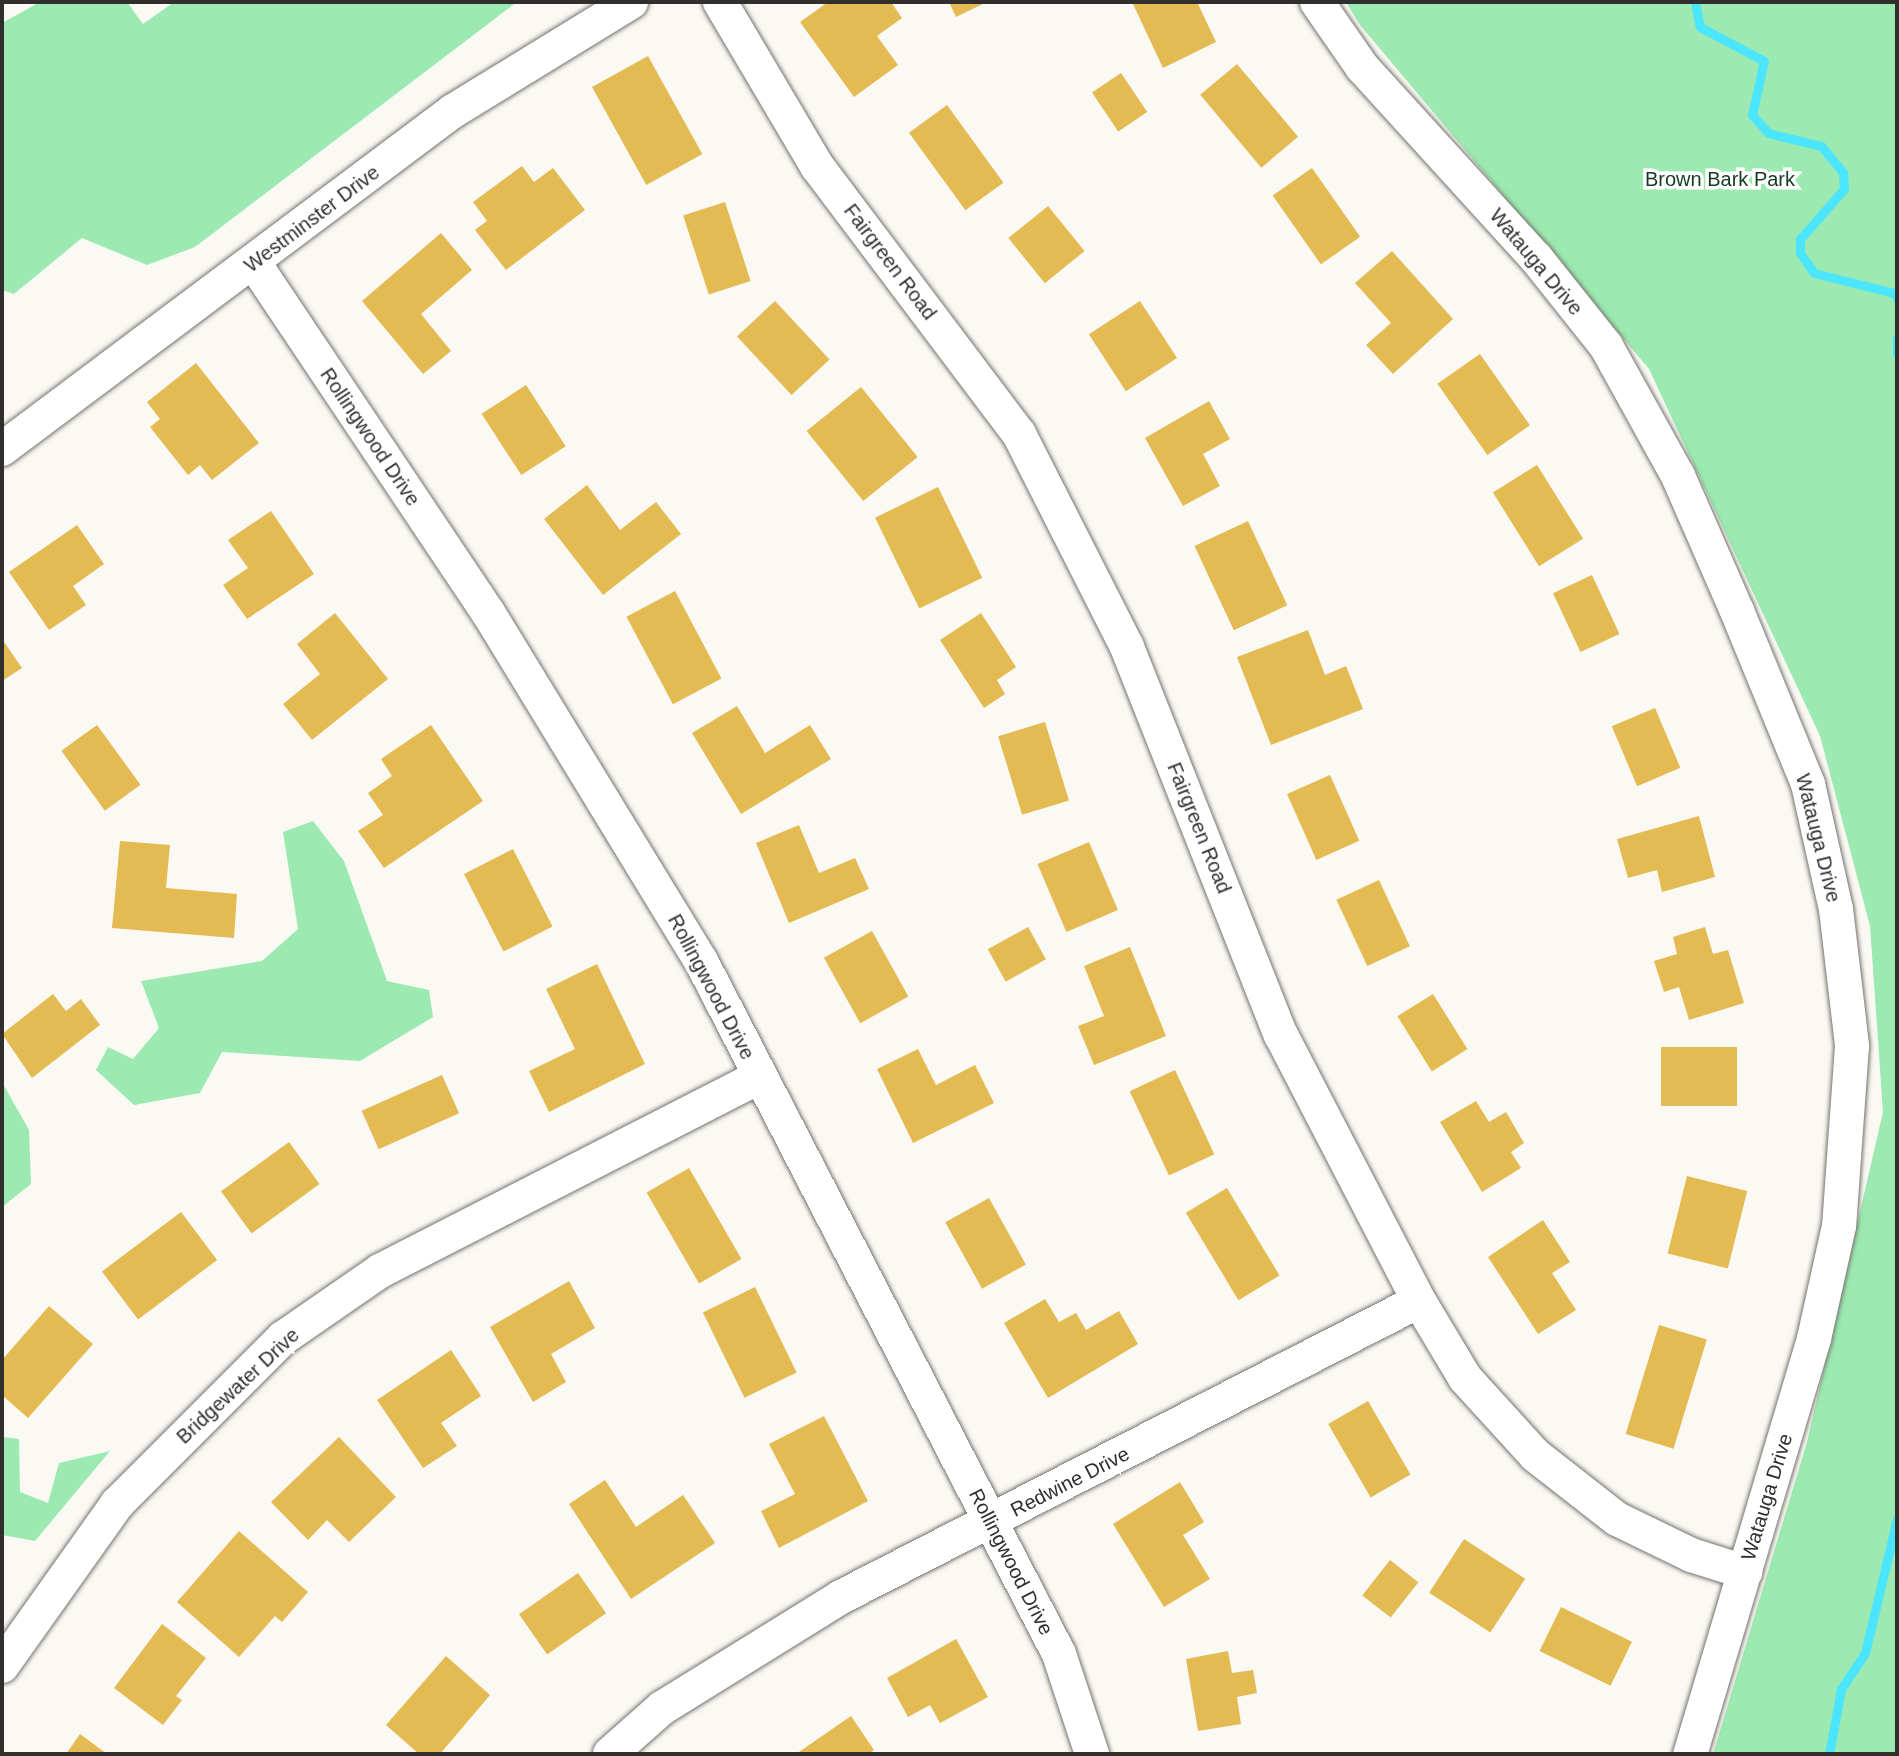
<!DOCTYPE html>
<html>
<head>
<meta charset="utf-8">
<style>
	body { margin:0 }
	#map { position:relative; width:1899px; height:1756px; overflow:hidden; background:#fbf9f4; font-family:Helvetica,sans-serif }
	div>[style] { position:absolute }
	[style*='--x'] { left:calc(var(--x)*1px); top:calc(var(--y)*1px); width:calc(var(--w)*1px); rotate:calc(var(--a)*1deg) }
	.green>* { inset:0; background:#9ceab1 }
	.stream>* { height:9px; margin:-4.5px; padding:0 4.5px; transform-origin:4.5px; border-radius:4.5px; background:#4be5fe }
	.building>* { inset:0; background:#e4ba52; transform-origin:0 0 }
	.roads { filter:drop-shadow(0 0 2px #75736e) drop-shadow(0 0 2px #75736e) }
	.minor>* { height:34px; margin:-17px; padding:0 17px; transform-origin:17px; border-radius:17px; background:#fff }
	span { translate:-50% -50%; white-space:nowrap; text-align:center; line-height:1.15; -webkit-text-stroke:7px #fff; paint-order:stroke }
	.park-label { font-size:20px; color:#143b22 }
	.street-label { font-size:20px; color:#302f2d }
	.frame { position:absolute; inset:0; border:4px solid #302f2d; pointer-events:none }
</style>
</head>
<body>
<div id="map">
	<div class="green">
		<div style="clip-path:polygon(40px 2px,127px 2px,143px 24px,174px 2px,517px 2px,195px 247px,147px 265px,82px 238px,14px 294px,2px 290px,2px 23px)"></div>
		<div style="clip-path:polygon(1346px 2px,1897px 2px,1897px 1754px,1713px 1754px,1807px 1442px,1883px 1112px,1870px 926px,1820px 736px,1649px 369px,1360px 25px)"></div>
		<div style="clip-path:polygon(313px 821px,344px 861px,387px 981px,429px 990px,433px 1017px,360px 1061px,222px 1052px,200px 1093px,134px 1105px,96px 1070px,108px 1047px,133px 1059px,159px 1028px,141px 981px,262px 961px,298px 929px,283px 832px)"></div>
		<div style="clip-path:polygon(2px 1082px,29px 1130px,31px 1184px,2px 1207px)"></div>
		<div style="clip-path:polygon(2px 1437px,19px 1439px,20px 1492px,48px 1503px,59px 1463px,110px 1451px,35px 1541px,2px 1535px)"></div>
	</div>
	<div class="stream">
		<div style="--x:1695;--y:2;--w:25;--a:79"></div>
		<div style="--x:1700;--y:27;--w:72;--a:28"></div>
		<div style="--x:1764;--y:61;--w:55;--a:102.5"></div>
		<div style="--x:1752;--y:115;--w:24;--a:48"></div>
		<div style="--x:1768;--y:133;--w:55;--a:13.8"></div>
		<div style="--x:1821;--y:146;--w:34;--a:50"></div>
		<div style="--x:1843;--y:172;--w:17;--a:87"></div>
		<div style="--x:1844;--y:189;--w:67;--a:131.3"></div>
		<div style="--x:1800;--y:239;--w:14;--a:90"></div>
		<div style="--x:1800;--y:253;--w:24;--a:55"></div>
		<div style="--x:1814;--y:273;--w:82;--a:14"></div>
		<div style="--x:1894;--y:293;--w:6;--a:59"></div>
		<div style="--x:1897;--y:338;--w:16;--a:90"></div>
		<div style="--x:1829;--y:1754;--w:66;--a:-79.5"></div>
		<div style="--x:1841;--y:1689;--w:43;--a:-56.3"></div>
		<div style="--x:1865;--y:1653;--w:138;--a:-76.6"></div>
	</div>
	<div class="building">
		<div style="clip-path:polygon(828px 2px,891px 2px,902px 18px,877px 36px,898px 65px,854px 97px,800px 22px)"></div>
		<div style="clip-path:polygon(949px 2px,987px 2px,956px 17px)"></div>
		<div style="clip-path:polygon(1132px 2px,1197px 2px,1216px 42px,1163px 68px)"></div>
		<div style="left:648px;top:56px;width:112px;height:64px;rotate:61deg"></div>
		<div style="left:1237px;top:64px;width:95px;height:48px;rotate:50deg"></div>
		<div style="left:1121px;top:73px;width:47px;height:35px;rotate:56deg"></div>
		<div style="left:947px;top:105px;width:96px;height:47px;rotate:54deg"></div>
		<div style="clip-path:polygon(522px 166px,534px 182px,553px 168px,585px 210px,506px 270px,475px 230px,487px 221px,473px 202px)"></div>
		<div style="left:1312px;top:168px;width:84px;height:48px;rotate:55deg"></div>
		<div style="left:725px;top:202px;width:83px;height:44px;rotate:72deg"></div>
		<div style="left:1048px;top:206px;width:58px;height:51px;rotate:51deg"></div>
		<div style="clip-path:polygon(441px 233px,472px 270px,421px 314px,451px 351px,423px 374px,362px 301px)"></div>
		<div style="clip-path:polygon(1392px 251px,1453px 319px,1393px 374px,1366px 345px,1391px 323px,1355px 283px)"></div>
		<div style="left:775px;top:301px;width:80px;height:52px;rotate:47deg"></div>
		<div style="left:1140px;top:301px;width:68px;height:61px;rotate:57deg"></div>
		<div style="left:1480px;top:354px;width:87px;height:52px;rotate:55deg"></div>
		<div style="clip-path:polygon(196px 363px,259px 443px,212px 480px,200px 465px,188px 475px,150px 427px,160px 419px,147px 402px)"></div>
		<div style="left:526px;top:385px;width:73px;height:53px;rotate:57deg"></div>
		<div style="left:861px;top:387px;width:90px;height:70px;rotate:51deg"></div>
		<div style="clip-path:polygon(1209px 401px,1230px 439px,1203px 454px,1220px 486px,1183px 506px,1145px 438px)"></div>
		<div style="left:1537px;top:465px;width:87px;height:52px;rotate:58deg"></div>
		<div style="clip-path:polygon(587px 485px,620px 530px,656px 502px,681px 534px,603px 595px,544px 519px)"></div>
		<div style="left:938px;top:487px;width:101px;height:70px;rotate:64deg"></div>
		<div style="clip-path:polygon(271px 511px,314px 574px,247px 619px,223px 585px,248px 568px,228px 540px)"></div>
		<div style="left:1248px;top:521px;width:93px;height:59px;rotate:65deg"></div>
		<div style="clip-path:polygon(77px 525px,104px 564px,73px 586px,86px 605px,49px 630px,9px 572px)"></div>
		<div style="left:1592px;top:575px;width:65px;height:43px;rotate:65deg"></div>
		<div style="left:675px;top:591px;width:99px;height:55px;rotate:62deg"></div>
		<div style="clip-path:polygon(335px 613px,388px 679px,312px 740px,283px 704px,320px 674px,297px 644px)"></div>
		<div style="clip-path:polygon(981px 613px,1016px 667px,997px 680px,1005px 694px,984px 708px,940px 640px)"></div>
		<div style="clip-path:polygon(1308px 630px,1325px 675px,1346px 666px,1363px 709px,1271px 745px,1237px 657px)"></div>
		<div style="clip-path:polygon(2px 639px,22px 668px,2px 681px)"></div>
		<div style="clip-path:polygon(737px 706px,765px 753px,810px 725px,831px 759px,741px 814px,692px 733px)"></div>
		<div style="left:1655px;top:708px;width:65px;height:47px;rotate:67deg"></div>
		<div style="left:1045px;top:722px;width:82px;height:49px;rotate:73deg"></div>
		<div style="left:97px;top:725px;width:74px;height:44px;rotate:54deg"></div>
		<div style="clip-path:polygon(431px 725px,483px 801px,384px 868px,358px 831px,383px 815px,368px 793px,392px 776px,381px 759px)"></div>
		<div style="left:1330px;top:775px;width:72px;height:47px;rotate:66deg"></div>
		<div style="clip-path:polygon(1699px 816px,1715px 877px,1662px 892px,1657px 870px,1628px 878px,1617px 839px)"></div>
		<div style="clip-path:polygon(799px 825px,819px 873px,855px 858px,869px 889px,789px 923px,756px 843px)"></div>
		<div style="clip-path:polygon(120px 841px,170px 845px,166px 888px,237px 894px,234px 938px,112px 928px)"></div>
		<div style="left:1089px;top:842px;width:74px;height:56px;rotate:67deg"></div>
		<div style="left:513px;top:849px;width:87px;height:55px;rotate:63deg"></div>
		<div style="left:1379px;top:880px;width:73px;height:47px;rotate:65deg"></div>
		<div style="left:1028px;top:927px;width:37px;height:46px;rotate:61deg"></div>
		<div style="clip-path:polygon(1705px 927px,1713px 954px,1728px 950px,1744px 1003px,1689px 1020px,1679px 987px,1664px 992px,1654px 961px,1677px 954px,1673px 937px)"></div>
		<div style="left:872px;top:931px;width:75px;height:55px;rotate:61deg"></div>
		<div style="clip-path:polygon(1130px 947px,1166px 1036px,1094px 1065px,1078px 1026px,1104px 1016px,1084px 966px)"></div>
		<div style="clip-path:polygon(597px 964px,645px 1064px,549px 1112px,529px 1071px,575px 1049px,546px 989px)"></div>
		<div style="clip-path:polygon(53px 994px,66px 1011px,81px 999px,100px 1025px,32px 1078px,2px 1034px)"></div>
		<div style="left:1433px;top:994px;width:65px;height:42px;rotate:58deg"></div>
		<div style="left:1661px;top:1047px;width:76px;height:59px"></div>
		<div style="clip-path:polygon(918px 1049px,936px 1085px,975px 1065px,994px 1103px,913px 1143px,877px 1069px)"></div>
		<div style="left:1175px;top:1070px;width:93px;height:50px;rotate:65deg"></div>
		<div style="left:442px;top:1075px;width:42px;height:88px;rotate:66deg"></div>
		<div style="clip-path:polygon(1476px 1101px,1489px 1122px,1506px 1112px,1524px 1143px,1511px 1152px,1521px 1168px,1482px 1192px,1440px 1122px)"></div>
		<div style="left:289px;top:1142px;width:52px;height:84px;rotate:54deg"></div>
		<div style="left:689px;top:1168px;width:105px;height:49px;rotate:60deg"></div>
		<div style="left:1687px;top:1176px;width:62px;height:80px;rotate:14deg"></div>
		<div style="left:1227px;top:1188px;width:102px;height:48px;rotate:59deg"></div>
		<div style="left:989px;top:1198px;width:76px;height:50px;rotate:61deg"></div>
		<div style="left:181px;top:1212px;width:60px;height:99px;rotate:53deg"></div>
		<div style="clip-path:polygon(1543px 1220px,1570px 1262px,1552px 1273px,1576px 1310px,1538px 1334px,1488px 1257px)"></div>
		<div style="clip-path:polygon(569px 1281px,595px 1328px,551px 1354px,566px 1382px,533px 1402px,490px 1327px)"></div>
		<div style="left:755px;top:1287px;width:95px;height:58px;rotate:64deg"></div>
		<div style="clip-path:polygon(1045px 1299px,1059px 1322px,1076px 1313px,1086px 1330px,1119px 1311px,1138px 1344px,1048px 1398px,1004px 1323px)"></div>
		<div style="clip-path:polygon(49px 1306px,93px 1344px,28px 1418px,2px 1395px,2px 1360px)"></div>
		<div style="left:1659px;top:1325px;width:50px;height:114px;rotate:17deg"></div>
		<div style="clip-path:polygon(451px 1350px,481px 1396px,441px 1423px,457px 1446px,423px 1468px,377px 1400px)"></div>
		<div style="left:1368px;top:1401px;width:85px;height:46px;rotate:60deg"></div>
		<div style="clip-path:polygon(824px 1416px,868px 1501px,779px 1548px,761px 1511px,795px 1494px,769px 1444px)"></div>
		<div style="clip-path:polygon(339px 1437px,396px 1497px,349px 1542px,327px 1520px,308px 1540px,271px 1502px)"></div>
		<div style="clip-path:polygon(605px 1480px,636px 1527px,683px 1495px,715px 1543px,631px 1599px,569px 1504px)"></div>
		<div style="clip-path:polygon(1180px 1482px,1204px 1522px,1183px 1535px,1210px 1579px,1164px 1607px,1113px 1524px)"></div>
		<div style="clip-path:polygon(239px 1531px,308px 1592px,282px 1622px,275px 1616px,239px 1657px,177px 1602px)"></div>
		<div style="left:1464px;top:1539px;width:73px;height:64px;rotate:33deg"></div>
		<div style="left:1390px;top:1560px;width:36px;height:45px;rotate:38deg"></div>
		<div style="left:578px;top:1573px;width:49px;height:72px;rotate:55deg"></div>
		<div style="left:1561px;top:1607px;width:79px;height:49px;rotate:26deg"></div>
		<div style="clip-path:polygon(162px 1624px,206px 1658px,176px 1696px,182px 1700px,163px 1725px,114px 1688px)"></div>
		<div style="clip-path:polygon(956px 1639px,988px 1697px,940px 1723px,930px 1705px,908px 1717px,887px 1678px)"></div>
		<div style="clip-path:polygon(1228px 1651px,1232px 1673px,1253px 1670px,1257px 1693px,1237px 1697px,1241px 1724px,1198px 1731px,1186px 1659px)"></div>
		<div style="clip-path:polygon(446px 1656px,490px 1695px,440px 1754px,419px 1754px,386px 1725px)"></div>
		<div style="clip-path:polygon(851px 1716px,874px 1750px,869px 1754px,796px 1754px)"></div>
		<div style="clip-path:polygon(80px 1734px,107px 1754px,66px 1754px)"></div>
	</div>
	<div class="roads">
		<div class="minor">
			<div style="--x:720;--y:2;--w:191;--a:59.4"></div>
			<div style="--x:817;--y:166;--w:336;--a:53"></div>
			<div style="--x:1019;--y:434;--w:239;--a:63.1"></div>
			<div style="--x:1127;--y:647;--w:417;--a:68.4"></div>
			<div style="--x:1281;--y:1035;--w:300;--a:62.6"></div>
			<div style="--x:1419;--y:1301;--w:90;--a:59.1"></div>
			<div style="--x:1465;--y:1378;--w:104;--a:47.7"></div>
			<div style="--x:1535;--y:1455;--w:104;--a:38"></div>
			<div style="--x:1617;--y:1519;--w:82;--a:25.9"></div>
			<div style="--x:1691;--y:1555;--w:57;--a:17.5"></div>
			<div style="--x:1317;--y:2;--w:79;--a:55.3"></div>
			<div style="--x:1362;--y:67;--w:258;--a:47.7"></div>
			<div style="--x:1536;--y:258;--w:112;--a:51.5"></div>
			<div style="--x:1606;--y:346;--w:149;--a:61"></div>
			<div style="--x:1678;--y:476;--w:147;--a:66.4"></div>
			<div style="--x:1737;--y:611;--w:187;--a:67.7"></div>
			<div style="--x:1808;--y:784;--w:128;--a:77.4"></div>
			<div style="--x:1836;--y:909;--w:138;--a:83.3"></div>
			<div style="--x:1852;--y:1046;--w:180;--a:94.1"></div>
			<div style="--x:1839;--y:1226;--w:116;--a:102.5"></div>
			<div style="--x:1814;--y:1339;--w:433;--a:106.6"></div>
			<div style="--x:254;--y:263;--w:422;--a:56.2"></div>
			<div style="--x:489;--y:614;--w:407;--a:58.6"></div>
			<div style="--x:701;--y:961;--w:780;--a:62.68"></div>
			<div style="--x:1059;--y:1654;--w:105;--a:71.7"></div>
			<div style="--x:2;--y:449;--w:564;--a:-36.85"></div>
			<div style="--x:453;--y:111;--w:209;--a:-31.5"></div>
			<div style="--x:2;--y:1666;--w:199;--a:-54.6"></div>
			<div style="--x:117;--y:1504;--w:235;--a:-45"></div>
			<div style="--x:283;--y:1338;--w:118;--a:-34.6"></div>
			<div style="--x:380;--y:1271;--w:426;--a:-27.1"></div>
			<div style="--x:610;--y:1754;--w:69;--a:-41.5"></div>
			<div style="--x:662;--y:1708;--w:211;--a:-31.8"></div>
			<div style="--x:841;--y:1597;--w:649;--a:-27.12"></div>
		</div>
	</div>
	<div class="park-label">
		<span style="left:1720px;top:179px">Brown Bark Park</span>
	</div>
	<div class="street-label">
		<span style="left:312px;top:219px;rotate:-37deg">Westminster Drive</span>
		<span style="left:890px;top:262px;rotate:53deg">Fairgreen Road</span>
		<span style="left:1536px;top:262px;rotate:50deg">Watauga Drive</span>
		<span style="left:370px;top:437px;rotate:56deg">Rollingwood Drive</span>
		<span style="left:1199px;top:828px;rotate:68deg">Fairgreen Road</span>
		<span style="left:1818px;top:838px;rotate:76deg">Watauga Drive</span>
		<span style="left:711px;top:987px;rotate:62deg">Rollingwood Drive</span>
		<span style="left:238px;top:1386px;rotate:-43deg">Bridgewater Drive</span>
		<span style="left:1070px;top:1482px;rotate:-27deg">Redwine Drive</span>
		<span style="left:1767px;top:1497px;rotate:-73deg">Watauga Drive</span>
		<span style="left:1011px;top:1562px;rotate:63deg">Rollingwood Drive</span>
	</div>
	<div class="frame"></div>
</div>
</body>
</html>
